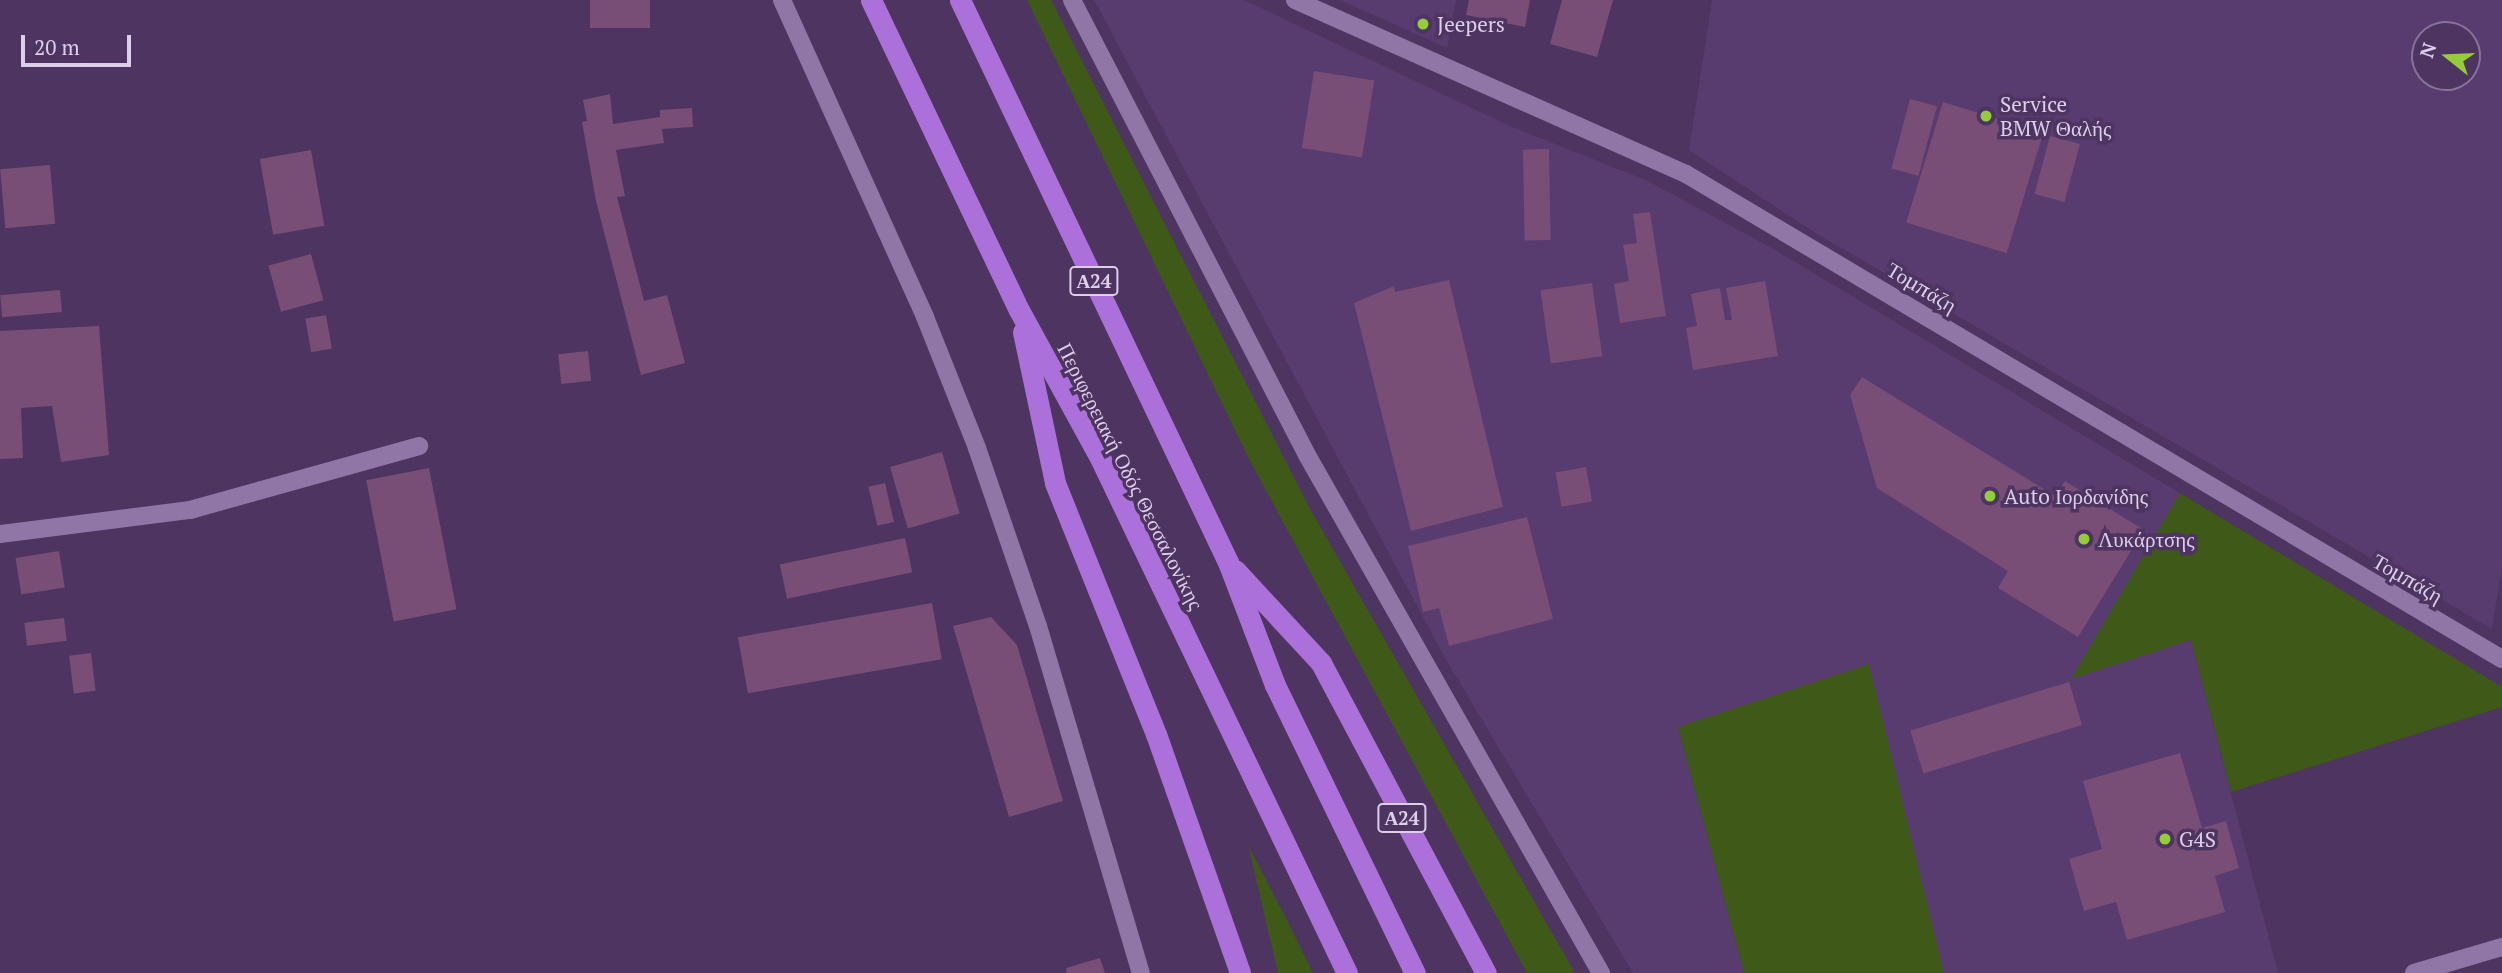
<!DOCTYPE html>
<html>
<head>
<meta charset="utf-8">
<style>
	body { margin:0 }
	#map { position:relative; width:2502px; height:973px; overflow:hidden; background:#4d3461; font-family:"PT Serif",serif }
	div>[style] { position:absolute }
	[style*='--x'] { left:calc(var(--x)*1px); top:calc(var(--y)*1px); width:calc(var(--w)*1px); rotate:calc(var(--a)*1deg) }
	.built>* { inset:0; background:#583b6f }
	.green>* { inset:0; background:#3f5919 }
	.building>* { inset:0; background:#784e76; transform-origin:0 0 }
	.minor>* { height:18px; margin:-9px; padding:0 9px; transform-origin:9px; border-radius:9px; background:#9075a7 }
	.highway>* { height:21px; margin:-10.5px; padding:0 10.5px; transform-origin:10.5px; border-radius:10.5px; background:#ac70da }
	.dots>* { width:19px; height:19px; translate:-50% -50%; box-sizing:border-box; border:4px solid #4d3461; border-radius:50% }
	span { translate:-50% -50%; white-space:nowrap; text-align:center; line-height:1.15; -webkit-text-stroke:7px #4d3461; paint-order:stroke }
	.shield-label span { padding:2px 5px; background:#4d3461; border:2px solid; border-radius:5px; -webkit-text-stroke-width:0 }
	.shield-label { font-size:19px; color:#ddcfea; font-weight:700 }
	.poi-label { font-size:21px; color:#ddcfea }
	.left { translate:0 -50%; text-align:left }
	.street-label { font-size:21px; color:#ddcfea }
	.north { position:absolute; left:2411px; top:21px; width:70px; height:70px; box-sizing:border-box; background:#4d3461; border:2px solid #877298; border-radius:50%; rotate:288deg; font-size:19px; font-weight:700; line-height:28px; text-align:center; color:#ddcfea }
	.north::after { content:''; display:block; margin:auto; width:24px; height:32px; background:#94cc3c; clip-path:polygon(50% 0,100% 100%,50% 72%,0 100%) }
	.scale { position:absolute; left:21px; top:35px; width:110px; height:32px; box-sizing:border-box; border:4px solid #ddcfea; border-top:0; padding-left:9px; font-size:21px; line-height:24px; white-space:nowrap; color:#ddcfea; -webkit-text-stroke:5px #4d3461; paint-order:stroke }
</style>
</head>
<body>
<div id="map">
	<div class="built">
		<div style="clip-path:polygon(1094px 0,1244px 0,1510px 126px,1648px 181px,1777px 251px,2180px 493px,2072px 678px,2191px 640px,2278px 973px,1943px 973px,1678px 727px,1744px 973px,1633px 973px,1441px 651px)"></div>
		<div style="clip-path:polygon(1340px 0,1456px 0,1447px 48px)"></div>
		<div style="clip-path:polygon(evenodd,1712px 0,2502px 0,2502px 566px,2492px 629px,1814px 232px,1689px 150px,1712px 0,2425px 35px,2467px 35px,2467px 77px,2425px 77px,2425px 35px)"></div>
	</div>
	<div class="green">
		<div style="clip-path:polygon(1027px 0,1051px 0,1309px 507px,1575px 973px,1527px 973px,1249px 459px)"></div>
		<div style="clip-path:polygon(2180px 493px,2502px 687px,2502px 707px,2231px 792px,2191px 640px,2071px 679px)"></div>
		<div style="clip-path:polygon(1869px 664px,1944px 973px,1744px 973px,1678px 727px)"></div>
		<div style="clip-path:polygon(1248px 845px,1289px 924px,1313px 973px,1278px 973px)"></div>
	</div>
	<div class="building">
		<div style="left:590px;top:0;width:60px;height:28px"></div>
		<div style="clip-path:polygon(1469px 0,1530px 0,1525px 27px,1466px 15px)"></div>
		<div style="clip-path:polygon(1562px 0,1613px 0,1597px 57px,1550px 44px)"></div>
		<div style="left:1314px;top:71px;width:61px;height:78px;rotate:9deg"></div>
		<div style="clip-path:polygon(610px 94px,613px 124px,660px 117px,660px 110px,692px 108px,693px 127px,662px 129px,664px 143px,616px 150px,625px 196px,617px 197px,644px 301px,667px 295px,685px 363px,641px 375px,596px 201px,582px 122px,587px 121px,583px 100px)"></div>
		<div style="left:1910px;top:99px;width:28px;height:72px;rotate:15deg"></div>
		<div style="left:1943px;top:102px;width:105px;height:126px;rotate:17deg"></div>
		<div style="left:2050px;top:136px;width:31px;height:60px;rotate:15deg"></div>
		<div style="left:1549px;top:149px;width:91px;height:26px;rotate:89deg"></div>
		<div style="left:311px;top:150px;width:77px;height:52px;rotate:80deg"></div>
		<div style="left:50px;top:165px;width:59px;height:50px;rotate:85deg"></div>
		<div style="clip-path:polygon(1650px 212px,1666px 316px,1620px 323px,1614px 284px,1629px 281px,1623px 245px,1637px 243px,1633px 214px)"></div>
		<div style="left:311px;top:254px;width:48px;height:44px;rotate:75deg"></div>
		<div style="clip-path:polygon(1449px 280px,1503px 507px,1411px 531px,1354px 303px,1394px 286px,1395px 292px)"></div>
		<div style="clip-path:polygon(1765px 281px,1778px 356px,1693px 370px,1686px 328px,1697px 326px,1691px 294px,1720px 288px,1725px 320px,1732px 320px,1726px 288px)"></div>
		<div style="left:1592px;top:283px;width:74px;height:52px;rotate:82deg"></div>
		<div style="left:60px;top:290px;width:22px;height:60px;rotate:85deg"></div>
		<div style="left:326px;top:315px;width:34px;height:21px;rotate:80deg"></div>
		<div style="clip-path:polygon(99px 326px,109px 455px,61px 462px,52px 406px,21px 408px,23px 458px,0 459px,0 331px)"></div>
		<div style="left:588px;top:351px;width:30px;height:30px;rotate:84deg"></div>
		<div style="clip-path:polygon(1862px 377px,2055px 496px,2065px 481px,2144px 530px,2078px 637px,1998px 588px,2008px 571px,1877px 488px,1850px 395px)"></div>
		<div style="left:942px;top:452px;width:64px;height:54px;rotate:74deg"></div>
		<div style="left:1586px;top:467px;width:35px;height:31px;rotate:80deg"></div>
		<div style="left:429px;top:468px;width:144px;height:64px;rotate:79deg"></div>
		<div style="left:885px;top:483px;width:40px;height:17px;rotate:77deg"></div>
		<div style="clip-path:polygon(1527px 517px,1553px 619px,1449px 646px,1439px 608px,1423px 612px,1408px 546px)"></div>
		<div style="left:905px;top:538px;width:35px;height:128px;rotate:78deg"></div>
		<div style="left:59px;top:551px;width:37px;height:44px;rotate:81deg"></div>
		<div style="left:932px;top:603px;width:57px;height:197px;rotate:80deg"></div>
		<div style="clip-path:polygon(991px 617px,1017px 645px,1063px 801px,1009px 817px,953px 626px)"></div>
		<div style="left:64px;top:618px;width:23px;height:40px;rotate:83deg"></div>
		<div style="left:91px;top:653px;width:38px;height:22px;rotate:83deg"></div>
		<div style="left:2069px;top:682px;width:45px;height:166px;rotate:73deg"></div>
		<div style="clip-path:polygon(2180px 753px,2202px 828px,2226px 821px,2239px 868px,2215px 876px,2225px 912px,2127px 940px,2116px 902px,2084px 911px,2069px 859px,2102px 849px,2083px 781px)"></div>
		<div style="clip-path:polygon(1100px 958px,1105px 973px,1067px 973px,1066px 968px)"></div>
	</div>
	<div class="minor">
		<div style="--x:782;--y:0;--w:348;--a:65.7"></div>
		<div style="--x:925;--y:317;--w:141;--a:68.3"></div>
		<div style="--x:977;--y:448;--w:188;--a:71.1"></div>
		<div style="--x:1038;--y:626;--w:362;--a:73.5"></div>
		<div style="--x:1072;--y:0;--w:512;--a:62.68"></div>
		<div style="--x:1307;--y:455;--w:596;--a:60.42"></div>
		<div style="--x:1295;--y:0;--w:428;--a:24"></div>
		<div style="--x:1686;--y:174;--w:949;--a:30.73"></div>
		<div style="--x:0;--y:534;--w:192;--a:-7.2"></div>
		<div style="--x:190;--y:510;--w:238;--a:-15.6"></div>
		<div style="--x:2414;--y:973;--w:92;--a:-16.5"></div>
	</div>
	<div class="highway">
		<div style="--x:871;--y:0;--w:344;--a:64.5"></div>
		<div style="--x:1019;--y:310;--w:171;--a:61.3"></div>
		<div style="--x:1101;--y:460;--w:569;--a:64.38"></div>
		<div style="--x:960;--y:0;--w:623;--a:64.51"></div>
		<div style="--x:1228;--y:562;--w:132;--a:69.1"></div>
		<div style="--x:1275;--y:685;--w:320;--a:64.1"></div>
		<div style="--x:1023;--y:332;--w:154;--a:78"></div>
		<div style="--x:1055;--y:483;--w:271;--a:68.1"></div>
		<div style="--x:1156;--y:734;--w:253;--a:70.6"></div>
		<div style="--x:1235;--y:570;--w:127;--a:47.2"></div>
		<div style="--x:1321;--y:663;--w:351;--a:62"></div>
	</div>
	<div class="dots">
		<div style="left:1423px;top:24px;background:#94cc3c"></div>
		<div style="left:1986px;top:116px;background:#94cc3c"></div>
		<div style="left:1990px;top:496px;background:#94cc3c"></div>
		<div style="left:2084px;top:539px;background:#94cc3c"></div>
		<div style="left:2165px;top:839px;background:#94cc3c"></div>
	</div>
	<div class="shield-label">
		<span style="left:1094px;top:281px">Α24</span>
		<span style="left:1402px;top:818px">Α24</span>
	</div>
	<div class="poi-label">
		<span class="left" style="left:1437px;top:24px">Jeepers</span>
		<span class="left" style="left:2000px;top:116px">Service<br>BMW Θαλής</span>
		<span class="left" style="left:2004px;top:496px">Auto Ιορδανίδης</span>
		<span class="left" style="left:2098px;top:539px">Λυκάρτσης</span>
		<span class="left" style="left:2179px;top:839px">G4S</span>
	</div>
	<div class="street-label">
		<span style="left:1922px;top:287px;rotate:31deg">Τομπάζη</span>
		<span style="left:1131px;top:476px;rotate:63deg">Περιφερειακή Οδός Θεσσαλονίκης</span>
		<span style="left:2408px;top:578px;rotate:30deg">Τομπάζη</span>
	</div>
	<div class="north">N</div>
	<div class="scale">20 m</div>
</div>
</body>
</html>
